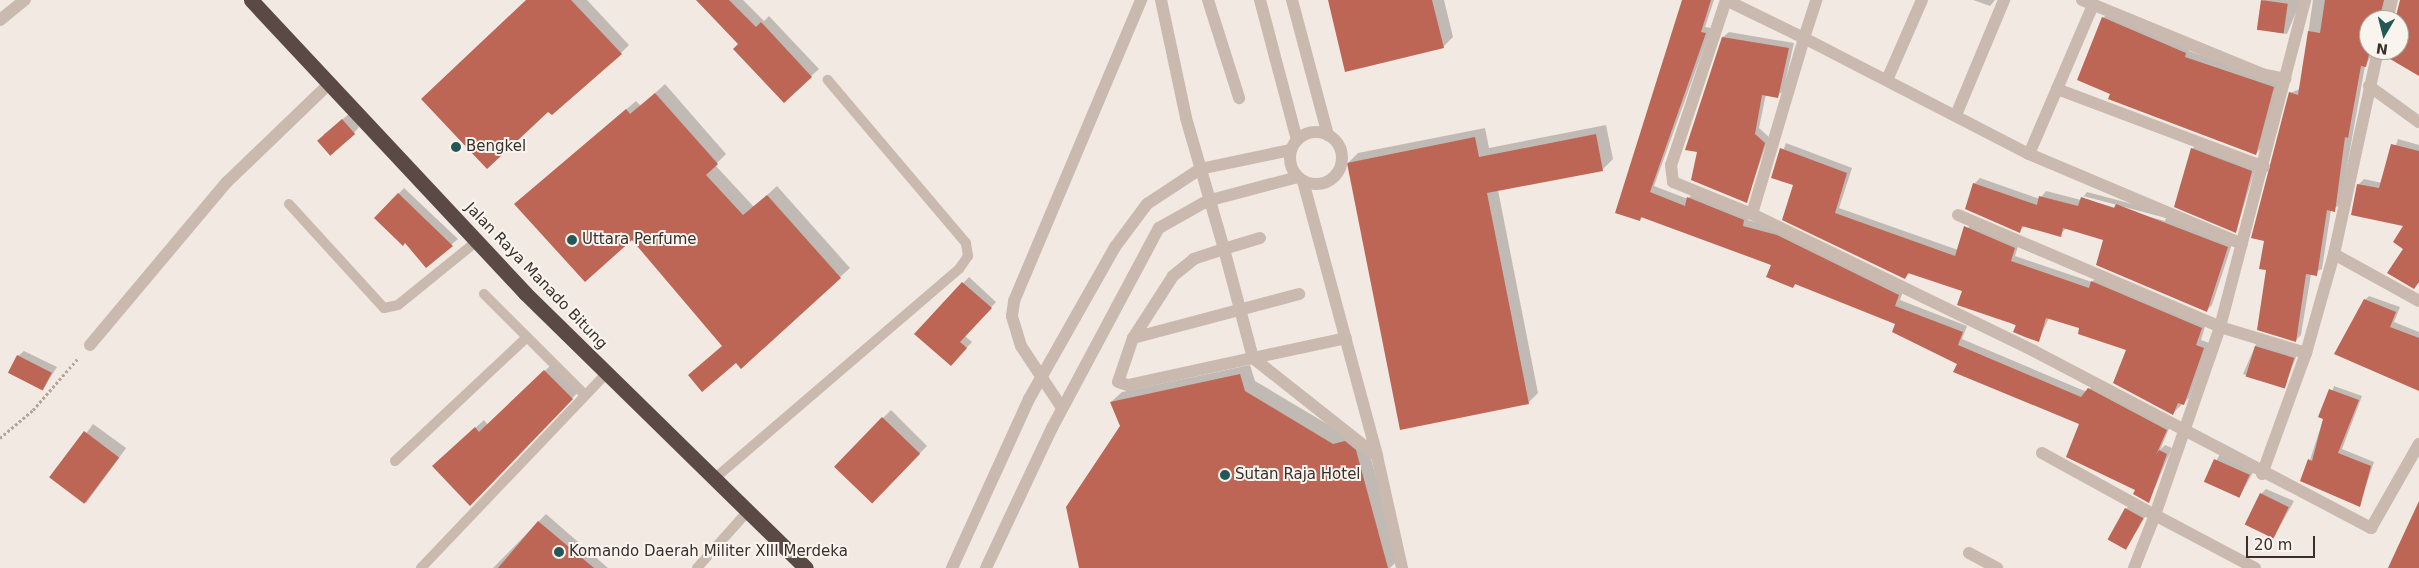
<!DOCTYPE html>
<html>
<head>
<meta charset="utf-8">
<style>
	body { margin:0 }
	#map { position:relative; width:2419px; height:568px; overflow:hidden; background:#f2e9e2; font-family:"DejaVu Sans",sans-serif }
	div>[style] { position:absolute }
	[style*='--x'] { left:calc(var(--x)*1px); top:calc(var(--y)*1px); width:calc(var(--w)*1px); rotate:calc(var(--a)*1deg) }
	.shadow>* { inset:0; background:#0003; transform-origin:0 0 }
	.building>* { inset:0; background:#bd6655; transform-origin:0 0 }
	.path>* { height:3px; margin-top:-1.5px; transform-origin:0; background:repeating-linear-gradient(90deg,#b6a399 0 2.5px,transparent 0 5px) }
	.lane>* { height:10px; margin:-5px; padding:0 5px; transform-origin:5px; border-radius:5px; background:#cab9af }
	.street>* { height:12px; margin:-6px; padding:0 6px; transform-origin:6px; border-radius:6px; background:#cab9af }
	.street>.ring { margin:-6px; padding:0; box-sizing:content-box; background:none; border:12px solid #cab9af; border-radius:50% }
	.highway>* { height:15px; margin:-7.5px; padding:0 7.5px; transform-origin:7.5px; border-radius:7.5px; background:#5a4944 }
	.dots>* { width:14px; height:14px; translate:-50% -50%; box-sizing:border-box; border:2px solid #faf4ef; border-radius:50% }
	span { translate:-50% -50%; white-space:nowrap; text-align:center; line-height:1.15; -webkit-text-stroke:4px #faf4ef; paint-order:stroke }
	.poi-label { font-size:15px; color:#392f2c }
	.left { translate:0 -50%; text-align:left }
	.street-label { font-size:15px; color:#392f2c }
	.north { position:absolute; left:2359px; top:10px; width:50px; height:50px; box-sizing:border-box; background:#faf4ef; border:1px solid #ada5a1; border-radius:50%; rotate:188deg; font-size:14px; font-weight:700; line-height:20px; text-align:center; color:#392f2c }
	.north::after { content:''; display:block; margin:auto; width:18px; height:22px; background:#245857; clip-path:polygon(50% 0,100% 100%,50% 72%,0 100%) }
	.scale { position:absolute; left:2246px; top:536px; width:69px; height:22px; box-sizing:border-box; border:2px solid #392f2c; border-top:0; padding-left:6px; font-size:15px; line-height:18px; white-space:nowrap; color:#392f2c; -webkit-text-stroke:4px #faf4ef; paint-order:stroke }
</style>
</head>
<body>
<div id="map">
	<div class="shadow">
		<div style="clip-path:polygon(528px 0,587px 0,629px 45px,621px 53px)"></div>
		<div style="clip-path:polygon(698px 0,743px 0,764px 21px,769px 16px,819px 69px,784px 101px,740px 44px)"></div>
		<div style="clip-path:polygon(1329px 0,1444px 0,1453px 37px,1443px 47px)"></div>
		<div style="clip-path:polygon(1683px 0,1714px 0,1705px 27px,1711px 28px,1654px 186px,1688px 199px,1694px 192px,1749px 214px,1748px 220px,1783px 230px,1904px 289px,1900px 300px,1967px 326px,1962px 339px,2087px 392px,2094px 384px,2171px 424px,2160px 450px,2165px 445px,2172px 448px,2149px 501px,2080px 424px,1958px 363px,1897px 324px,1796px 283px,1792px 287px,1773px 265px,1643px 216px,1640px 220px,1616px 213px)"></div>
		<div style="clip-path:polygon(1973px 0,1995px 0,1990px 6px)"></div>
		<div style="clip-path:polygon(2264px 0,2301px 0,2287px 34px,2258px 29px)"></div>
		<div style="clip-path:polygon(2313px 0,2386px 0,2383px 20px,2369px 20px,2369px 50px,2375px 50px,2365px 66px,2340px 205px,2331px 210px,2322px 269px,2311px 274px,2301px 335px,2296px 340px,2268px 269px,2265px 240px,2290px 93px,2300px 89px)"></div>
		<div style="clip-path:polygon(2109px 12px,2190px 47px,2189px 51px,2279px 82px,2261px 148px,2256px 154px,2111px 93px,2103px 18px)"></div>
		<div style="clip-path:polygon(1729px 32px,1794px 43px,1783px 91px,1777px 96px,1766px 94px,1759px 128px,1769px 137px,1746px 202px,1723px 37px)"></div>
		<div style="clip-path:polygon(665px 84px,726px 154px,715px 165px,754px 207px,777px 186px,850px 268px,741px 367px,632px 239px,515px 204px,636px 101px,641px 106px)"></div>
		<div style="clip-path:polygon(349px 114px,359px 127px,354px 133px,323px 135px)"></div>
		<div style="clip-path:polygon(1606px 125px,1613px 159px,1603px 169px,1498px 190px,1538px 393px,1528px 403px,1348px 163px,1358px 153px,1485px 128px,1489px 148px)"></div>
		<div style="clip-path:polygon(2398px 139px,2419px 145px,2419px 282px,2414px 287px,2405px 225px,2352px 214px,2359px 184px,2364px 179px,2382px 183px)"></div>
		<div style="clip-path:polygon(1786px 143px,1852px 168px,1839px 208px,1958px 250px,1971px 222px,2019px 243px,2015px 256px,2092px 282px,2097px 276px,2206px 323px,2201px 340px,2209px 343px,2189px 398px,2173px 413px,2128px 350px,2081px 328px,2049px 318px,2038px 341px,1963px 291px,1910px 273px,1905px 278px,1795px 184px,1773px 177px)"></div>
		<div style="clip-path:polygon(2197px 144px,2256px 166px,2236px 231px,2192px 149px)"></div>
		<div style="clip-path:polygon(evenodd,1980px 178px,2040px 199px,2046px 191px,2081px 200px,2087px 192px,2166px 213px,2233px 241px,2212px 305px,2206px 311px,2105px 240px,2067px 227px,2060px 235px,2025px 226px,2019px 231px,1974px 184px,1980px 178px,2083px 196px,2166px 218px,2165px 221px,2083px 199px,2083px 196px)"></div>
		<div style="clip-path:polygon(404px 188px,458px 239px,426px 266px,406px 242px,375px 218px)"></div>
		<div style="clip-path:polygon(969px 277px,996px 302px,965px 336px,972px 342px,956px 359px,915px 334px)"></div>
		<div style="clip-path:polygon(2369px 296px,2400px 307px,2394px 322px,2419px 332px,2419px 389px,2365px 300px)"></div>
		<div style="clip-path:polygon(2257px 342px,2298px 352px,2284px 388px,2243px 374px)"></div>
		<div style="clip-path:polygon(24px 351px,57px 367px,43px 389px,18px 356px)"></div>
		<div style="clip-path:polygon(553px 363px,580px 390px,470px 505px,442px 458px,484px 420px,488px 425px)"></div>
		<div style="clip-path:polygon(1250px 365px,1255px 381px,1344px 434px,1366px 440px,1398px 560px,1390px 568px,1080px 568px,1121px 426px,1111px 402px,1122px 392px)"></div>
		<div style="clip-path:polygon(2334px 386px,2362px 396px,2342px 449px,2374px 462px,2359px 506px,2310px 460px)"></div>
		<div style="left:891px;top:410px;width:51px;height:78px;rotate:45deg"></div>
		<div style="left:93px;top:424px;width:41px;height:68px;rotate:36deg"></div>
		<div style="clip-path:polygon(2220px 454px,2255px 469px,2239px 497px,2205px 481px)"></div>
		<div style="clip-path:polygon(2266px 489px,2294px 501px,2274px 537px,2261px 494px)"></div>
		<div style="clip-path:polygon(2132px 503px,2148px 512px,2126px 549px,2126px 509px)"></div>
		<div style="clip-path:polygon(546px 514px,608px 568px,493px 568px)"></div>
	</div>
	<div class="building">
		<div style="clip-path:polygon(526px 0,571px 0,622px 54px,552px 115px,548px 112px,487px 169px,421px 99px)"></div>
		<div style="clip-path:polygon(696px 0,729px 0,756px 27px,761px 22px,812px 77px,784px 103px,733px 49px,738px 44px)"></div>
		<div style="clip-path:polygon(1328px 0,1432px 0,1444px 48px,1345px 72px)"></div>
		<div style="clip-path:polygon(1682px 0,1711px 0,1701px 32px,1706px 33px,1650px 192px,1685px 206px,1687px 197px,1744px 220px,1743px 226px,1777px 235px,1899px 295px,1895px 306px,1963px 332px,1958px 345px,2081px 397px,2088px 388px,2167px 430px,2156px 455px,2159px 450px,2167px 454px,2149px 503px,2133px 494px,2135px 490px,2066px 457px,2079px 424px,1953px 372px,1957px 364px,1892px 332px,1895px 324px,1795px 284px,1793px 288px,1766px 277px,1771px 265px,1641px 217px,1640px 221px,1615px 213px)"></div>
		<div style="left:2261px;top:0;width:27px;height:30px;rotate:8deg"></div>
		<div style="clip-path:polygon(2325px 0,2384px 0,2379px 20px,2369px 20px,2370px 50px,2366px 67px,2361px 66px,2348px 138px,2345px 137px,2335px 212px,2327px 210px,2317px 276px,2306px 274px,2296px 342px,2257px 330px,2266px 270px,2259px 269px,2264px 241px,2251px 238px,2289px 92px,2298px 95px,2308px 31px,2320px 33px)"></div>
		<div style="clip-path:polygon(2400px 0,2419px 0,2419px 76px,2385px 56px,2386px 50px,2399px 50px,2399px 20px,2395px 20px)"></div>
		<div style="clip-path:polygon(2102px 17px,2186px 53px,2185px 57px,2274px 87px,2256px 155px,2108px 99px,2110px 94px,2077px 80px)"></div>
		<div style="clip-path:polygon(1722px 37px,1789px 48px,1778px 98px,1762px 95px,1755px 134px,1765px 143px,1747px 203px,1691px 180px,1697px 152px,1685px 150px)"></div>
		<div style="clip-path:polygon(655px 93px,718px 164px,706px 175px,743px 215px,767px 195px,841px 278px,741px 369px,736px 363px,702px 392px,688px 375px,722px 346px,632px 240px,585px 282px,514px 204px,626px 109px,630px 114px)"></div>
		<div style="left:342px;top:119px;width:20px;height:33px;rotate:49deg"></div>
		<div style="clip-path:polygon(1596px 134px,1603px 171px,1487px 193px,1529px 404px,1400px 430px,1347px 163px,1475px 137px,1479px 157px)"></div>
		<div style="clip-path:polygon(2391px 144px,2419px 151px,2419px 282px,2414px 289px,2387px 273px,2403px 249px,2393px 242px,2403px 226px,2351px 215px,2357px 184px,2379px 188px)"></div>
		<div style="clip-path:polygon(1780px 148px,1847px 173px,1835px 213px,1955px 256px,1964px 226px,2015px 248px,2011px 261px,2089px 288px,2091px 281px,2202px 328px,2196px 345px,2204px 348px,2184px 405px,2178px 403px,2173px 415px,2113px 383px,2126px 350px,2078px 334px,2079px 328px,2046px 318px,2039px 342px,2025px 337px,2013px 332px,2016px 325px,1957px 305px,1962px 291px,1908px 273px,1905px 279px,1782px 220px,1793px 185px,1771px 178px)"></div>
		<div style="clip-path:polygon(2191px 148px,2252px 171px,2236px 233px,2174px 207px)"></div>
		<div style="clip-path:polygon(1973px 183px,2037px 205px,2039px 196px,2078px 206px,2081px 197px,2114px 208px,2116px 204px,2228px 247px,2207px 312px,2096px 265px,2103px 240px,2063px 228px,2061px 237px,2022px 226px,2020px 233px,1965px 209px)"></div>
		<div style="clip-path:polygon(398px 193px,453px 246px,426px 268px,405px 243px,403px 246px,374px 218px)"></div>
		<div style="clip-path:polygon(962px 282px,992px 308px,960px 342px,967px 348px,951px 366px,914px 334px)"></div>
		<div style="clip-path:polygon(2364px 299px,2396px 312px,2390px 327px,2419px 338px,2419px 391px,2334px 354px)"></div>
		<div style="left:2255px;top:346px;width:41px;height:32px;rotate:17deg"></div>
		<div style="left:17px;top:355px;width:39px;height:20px;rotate:27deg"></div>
		<div style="clip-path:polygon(544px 370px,573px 399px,470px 506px,432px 466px,475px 427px,479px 432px)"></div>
		<div style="clip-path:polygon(1240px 374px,1245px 391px,1333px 444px,1345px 441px,1356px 450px,1388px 568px,1079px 568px,1066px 507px,1120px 426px,1110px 402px)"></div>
		<div style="clip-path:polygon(2329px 389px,2359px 400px,2338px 453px,2371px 466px,2360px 507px,2300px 481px,2308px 459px,2312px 461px,2323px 419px,2318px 417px)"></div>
		<div style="left:882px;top:417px;width:53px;height:69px;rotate:44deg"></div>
		<div style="left:84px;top:431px;width:44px;height:58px;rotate:37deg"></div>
		<div style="left:2214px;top:459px;width:39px;height:25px;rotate:24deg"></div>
		<div style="left:2260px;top:493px;width:32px;height:35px;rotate:26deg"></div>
		<div style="clip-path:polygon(2419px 501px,2419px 568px,2388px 568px)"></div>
		<div style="left:2125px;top:508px;width:21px;height:36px;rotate:29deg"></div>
		<div style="clip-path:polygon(538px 521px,594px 568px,498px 568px)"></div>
	</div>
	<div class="path">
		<div style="--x:0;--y:438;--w:43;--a:-40.3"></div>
		<div style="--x:33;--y:410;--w:70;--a:-49"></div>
	</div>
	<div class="lane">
		<div style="--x:289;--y:204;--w:141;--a:47.6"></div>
		<div style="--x:384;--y:308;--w:14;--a:-12"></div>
		<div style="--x:398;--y:305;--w:102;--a:-39"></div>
		<div style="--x:484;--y:294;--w:143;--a:45"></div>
		<div style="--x:395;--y:461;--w:181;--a:-43.2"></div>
		<div style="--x:714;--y:479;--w:323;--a:-40.6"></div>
		<div style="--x:959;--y:269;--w:16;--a:-55"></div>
		<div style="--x:968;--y:256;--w:13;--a:-99"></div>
		<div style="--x:966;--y:243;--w:214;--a:-130.3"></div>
		<div style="--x:421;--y:568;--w:269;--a:-46.4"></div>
		<div style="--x:697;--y:568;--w:76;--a:-48.2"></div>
	</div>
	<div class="street">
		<div style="--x:1161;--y:0;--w:121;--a:78"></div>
		<div style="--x:1186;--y:118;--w:136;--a:73.8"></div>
		<div style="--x:1224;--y:249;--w:32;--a:162"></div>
		<div style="--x:1194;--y:259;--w:27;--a:141"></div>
		<div style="--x:1173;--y:276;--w:74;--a:122.8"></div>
		<div style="--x:1133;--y:338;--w:46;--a:108.8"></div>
		<div style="--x:1118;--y:382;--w:10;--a:17"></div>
		<div style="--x:1128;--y:385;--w:128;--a:-12.2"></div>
		<div style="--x:1253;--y:358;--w:158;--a:38.3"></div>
		<div style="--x:1377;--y:456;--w:115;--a:77.4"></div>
		<div style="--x:1208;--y:0;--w:103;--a:72.4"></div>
		<div style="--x:1260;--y:0;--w:145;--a:75.2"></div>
		<div style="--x:1292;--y:0;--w:140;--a:75.1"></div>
		<div style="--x:1726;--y:0;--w:174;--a:108.4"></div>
		<div style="--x:1671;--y:165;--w:17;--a:83"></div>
		<div style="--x:1673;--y:182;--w:85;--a:22.1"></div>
		<div style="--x:1752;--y:214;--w:314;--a:25.9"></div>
		<div style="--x:2034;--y:351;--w:381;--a:27.7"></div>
		<div style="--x:2371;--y:528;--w:97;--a:-60.3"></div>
		<div style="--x:1726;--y:0;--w:87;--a:26"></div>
		<div style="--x:1804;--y:38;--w:40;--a:-72"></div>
		<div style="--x:2082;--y:0;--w:195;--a:22.3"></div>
		<div style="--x:2262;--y:74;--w:24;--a:12"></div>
		<div style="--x:2093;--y:5;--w:91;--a:113.2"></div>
		<div style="--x:2057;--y:89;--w:221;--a:20.6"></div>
		<div style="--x:0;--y:20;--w:32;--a:-39"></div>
		<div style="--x:2387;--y:20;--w:21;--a:-76"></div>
		<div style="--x:1887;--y:80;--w:87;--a:-66.4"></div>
		<div style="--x:2369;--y:86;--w:62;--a:35.8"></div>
		<div style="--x:1956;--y:115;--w:125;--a:-67.3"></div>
		<div class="ring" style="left:1290px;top:132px;width:40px;height:40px"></div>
		<div style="--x:2029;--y:154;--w:71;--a:-66.7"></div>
		<div style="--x:1303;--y:181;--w:285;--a:74.9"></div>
		<div style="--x:1752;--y:214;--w:184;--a:-73.5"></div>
		<div style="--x:1804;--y:38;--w:253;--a:27.3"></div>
		<div style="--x:2029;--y:154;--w:231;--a:22.9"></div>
		<div style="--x:1958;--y:215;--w:285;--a:23.1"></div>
		<div style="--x:2220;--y:327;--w:90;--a:16.8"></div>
		<div style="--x:2306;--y:353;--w:103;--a:-74.2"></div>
		<div style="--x:2334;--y:254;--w:209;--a:-77.8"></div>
		<div style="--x:1260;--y:238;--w:38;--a:163"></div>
		<div style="--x:1224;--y:249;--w:113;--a:75.1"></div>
		<div style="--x:1253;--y:358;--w:95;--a:-12.1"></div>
		<div style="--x:2334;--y:254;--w:97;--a:28.9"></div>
		<div style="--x:1133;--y:338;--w:172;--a:-14.8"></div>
		<div style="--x:90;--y:345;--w:212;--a:-50"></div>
		<div style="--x:226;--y:183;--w:141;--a:-43.9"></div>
		<div style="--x:1062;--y:408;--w:74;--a:-123.5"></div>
		<div style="--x:1021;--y:346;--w:31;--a:-107"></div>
		<div style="--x:1012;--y:316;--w:15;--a:-82"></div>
		<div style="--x:1014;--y:301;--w:327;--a:-67.1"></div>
		<div style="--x:2042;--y:453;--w:129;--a:28.8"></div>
		<div style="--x:2155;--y:515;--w:57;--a:111.6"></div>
		<div style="--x:2262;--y:474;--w:129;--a:-70"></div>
		<div style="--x:1969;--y:553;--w:32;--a:28"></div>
		<div style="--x:952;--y:568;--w:186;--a:-65.5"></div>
		<div style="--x:1029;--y:399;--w:175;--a:-60.5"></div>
		<div style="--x:1115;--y:247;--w:54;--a:-53.3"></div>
		<div style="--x:1147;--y:204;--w:64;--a:-33.4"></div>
		<div style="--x:1200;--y:169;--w:92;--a:-11.9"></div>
		<div style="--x:986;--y:568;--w:155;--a:-64.8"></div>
		<div style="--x:1052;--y:428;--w:227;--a:-61.9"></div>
		<div style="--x:1159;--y:228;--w:55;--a:-29.4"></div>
		<div style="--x:1207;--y:201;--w:94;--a:-14.8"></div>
		<div style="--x:2255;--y:568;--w:113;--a:-152.1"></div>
		<div style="--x:2155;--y:515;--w:199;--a:-70.9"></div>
		<div style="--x:2220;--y:327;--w:338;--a:-75.4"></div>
	</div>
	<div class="highway">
		<div style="--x:251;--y:0;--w:401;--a:46.9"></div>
		<div style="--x:525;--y:293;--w:393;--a:44.4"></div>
	</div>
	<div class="dots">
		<div style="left:456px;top:147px;background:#245857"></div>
		<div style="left:572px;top:240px;background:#245857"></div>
		<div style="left:1225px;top:475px;background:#245857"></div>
		<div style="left:559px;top:552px;background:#245857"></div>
	</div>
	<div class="poi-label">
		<span class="left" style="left:466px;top:147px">Bengkel</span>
		<span class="left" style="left:582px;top:240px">Uttara Perfume</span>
		<span class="left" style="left:1235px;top:475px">Sutan Raja Hotel</span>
		<span class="left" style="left:569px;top:552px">Komando Daerah Militer XIII Merdeka</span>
	</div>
	<div class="street-label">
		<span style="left:536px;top:276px;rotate:46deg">Jalan Raya Manado Bitung</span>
	</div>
	<div class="north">N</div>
	<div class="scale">20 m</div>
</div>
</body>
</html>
